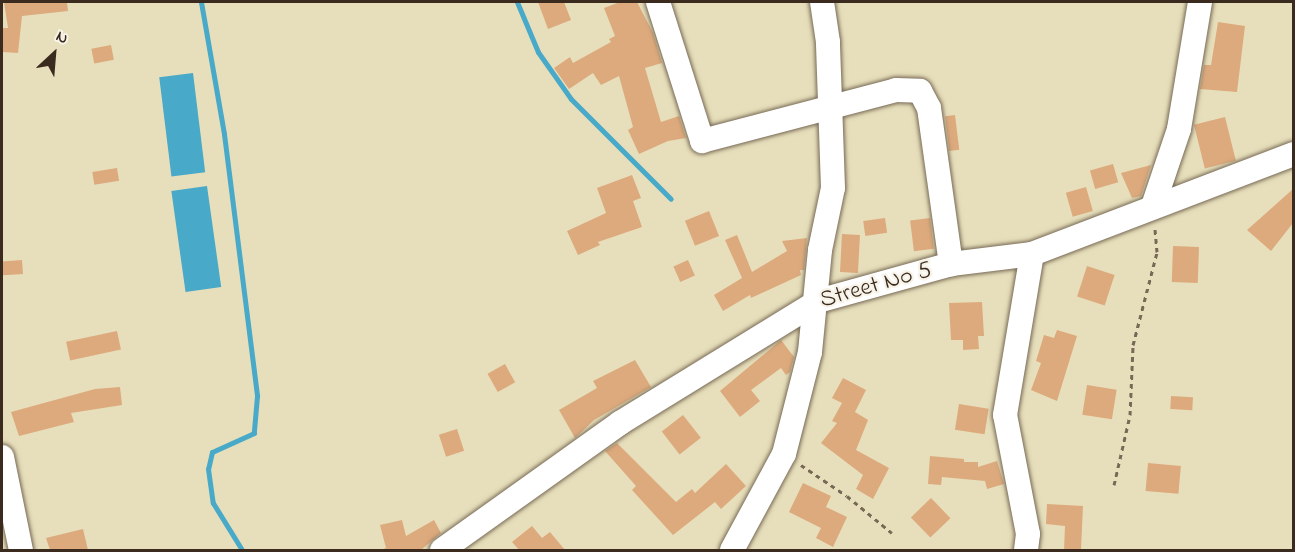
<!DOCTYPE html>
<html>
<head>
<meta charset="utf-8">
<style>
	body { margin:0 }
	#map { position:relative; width:1295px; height:552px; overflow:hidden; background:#e7dfbb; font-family:"Indie Flower",sans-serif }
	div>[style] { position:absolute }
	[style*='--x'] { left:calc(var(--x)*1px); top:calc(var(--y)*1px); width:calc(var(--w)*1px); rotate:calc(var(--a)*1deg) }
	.water>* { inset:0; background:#48a9c8; transform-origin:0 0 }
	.stream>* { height:5px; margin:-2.5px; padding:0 2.5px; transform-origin:2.5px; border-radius:2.5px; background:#48a9c8 }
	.building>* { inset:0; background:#ddaa7d; transform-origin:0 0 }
	.path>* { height:3px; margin-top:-1.5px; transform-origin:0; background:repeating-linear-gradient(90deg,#776955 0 4.5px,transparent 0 9px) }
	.roads { filter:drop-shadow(0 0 2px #776955) drop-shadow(0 0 2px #776955) }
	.minor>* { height:24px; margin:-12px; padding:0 12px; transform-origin:12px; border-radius:12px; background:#fff }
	span { translate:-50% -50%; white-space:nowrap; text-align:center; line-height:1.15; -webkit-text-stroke:4.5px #f7f3e8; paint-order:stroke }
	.street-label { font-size:24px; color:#3b2a1e }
	.frame { position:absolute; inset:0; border:3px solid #3b2a1e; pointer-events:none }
	.north { position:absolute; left:24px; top:24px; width:60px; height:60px; -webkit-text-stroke:4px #f7f3e8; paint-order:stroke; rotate:26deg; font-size:16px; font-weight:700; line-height:24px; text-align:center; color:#3b2a1e }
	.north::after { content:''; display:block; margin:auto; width:21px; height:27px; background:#3b2a1e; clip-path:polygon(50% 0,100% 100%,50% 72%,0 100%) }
</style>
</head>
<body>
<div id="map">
	<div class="water">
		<div style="left:193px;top:73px;width:100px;height:34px;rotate:83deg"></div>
		<div style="left:207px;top:186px;width:102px;height:36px;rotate:82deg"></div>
	</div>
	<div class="stream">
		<div style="--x:201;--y:2;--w:134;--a:80.1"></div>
		<div style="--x:224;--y:134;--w:264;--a:82.8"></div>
		<div style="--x:257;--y:396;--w:37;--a:95"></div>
		<div style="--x:254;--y:433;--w:46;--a:155.7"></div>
		<div style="--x:212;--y:452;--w:17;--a:103"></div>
		<div style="--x:208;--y:469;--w:34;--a:82"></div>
		<div style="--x:213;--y:503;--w:55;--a:58.3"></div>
		<div style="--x:517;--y:2;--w:54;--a:67.2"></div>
		<div style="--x:538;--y:52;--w:57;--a:54.9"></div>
		<div style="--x:571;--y:99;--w:141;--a:45"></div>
	</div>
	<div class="building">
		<div style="clip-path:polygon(4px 2px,67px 2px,68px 11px,22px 16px,18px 53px,2px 52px,2px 28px,8px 28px)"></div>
		<div style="clip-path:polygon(538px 2px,564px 2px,571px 20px,548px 29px)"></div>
		<div style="clip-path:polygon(620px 2px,637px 2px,653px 33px,662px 63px,645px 68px,661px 122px,679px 116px,686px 138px,668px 141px,639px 154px,628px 130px,633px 127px,619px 76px,601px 85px,593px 73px,569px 89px,554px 68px,570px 57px,573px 63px,611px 42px,609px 39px,615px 36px,604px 8px)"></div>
		<div style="clip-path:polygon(1218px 22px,1245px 26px,1237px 92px,1200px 89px,1204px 65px,1211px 65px)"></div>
		<div style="left:111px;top:45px;width:15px;height:20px;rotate:79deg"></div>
		<div style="left:955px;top:115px;width:35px;height:10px;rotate:83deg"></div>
		<div style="left:1225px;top:117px;width:45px;height:32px;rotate:76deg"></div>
		<div style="left:1113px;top:164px;width:19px;height:24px;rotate:74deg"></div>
		<div style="clip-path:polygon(1151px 165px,1141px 196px,1132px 198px,1121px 173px)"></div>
		<div style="left:117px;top:168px;width:13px;height:25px;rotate:81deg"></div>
		<div style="clip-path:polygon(632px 175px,641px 198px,633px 201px,642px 227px,598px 242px,600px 245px,578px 255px,567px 231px,606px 213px,597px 188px)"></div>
		<div style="left:1086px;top:187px;width:25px;height:21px;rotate:74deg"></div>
		<div style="clip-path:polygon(1293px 189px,1293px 223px,1271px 251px,1247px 230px)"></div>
		<div style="left:709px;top:211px;width:27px;height:26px;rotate:68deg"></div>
		<div style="left:885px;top:218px;width:15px;height:22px;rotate:82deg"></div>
		<div style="left:930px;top:218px;width:31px;height:20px;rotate:83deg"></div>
		<div style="left:842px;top:234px;width:18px;height:38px;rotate:3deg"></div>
		<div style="clip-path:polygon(737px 235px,752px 272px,787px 251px,782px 241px,807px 238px,804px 270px,800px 270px,801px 275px,751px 298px,750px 295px,723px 311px,714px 295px,742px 278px,725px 240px)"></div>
		<div style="left:1173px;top:246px;width:26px;height:36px;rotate:2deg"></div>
		<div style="left:22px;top:260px;width:14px;height:20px;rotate:86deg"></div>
		<div style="left:688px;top:260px;width:17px;height:16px;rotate:66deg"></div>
		<div style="left:1087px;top:266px;width:29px;height:32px;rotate:18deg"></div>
		<div style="clip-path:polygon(982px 302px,984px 336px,978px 336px,979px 349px,963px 350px,963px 340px,951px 340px,949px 303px)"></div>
		<div style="clip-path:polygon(1057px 330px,1077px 336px,1057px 401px,1031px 390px,1041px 363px,1036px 361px,1044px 335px,1054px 338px)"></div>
		<div style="left:117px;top:331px;width:19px;height:52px;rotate:78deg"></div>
		<div style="clip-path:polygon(781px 340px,794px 357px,790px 372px,786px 375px,781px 368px,751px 390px,760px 401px,740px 417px,720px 391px)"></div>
		<div style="clip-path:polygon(635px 360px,651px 387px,594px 420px,575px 438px,559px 410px,597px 388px,593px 381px)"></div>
		<div style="left:505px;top:364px;width:21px;height:20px;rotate:61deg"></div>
		<div style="clip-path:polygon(843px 378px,866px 390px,855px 412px,868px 420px,856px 450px,889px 468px,873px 499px,856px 489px,863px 475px,821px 443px,837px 423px,832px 421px,842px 403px,832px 398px)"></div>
		<div style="left:1087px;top:385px;width:30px;height:30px;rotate:9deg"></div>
		<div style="clip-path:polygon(120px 387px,122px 405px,71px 413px,74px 422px,19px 436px,11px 412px,95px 389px)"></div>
		<div style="left:1171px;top:396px;width:22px;height:13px;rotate:3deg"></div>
		<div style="left:959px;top:404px;width:30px;height:26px;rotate:9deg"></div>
		<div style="left:683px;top:415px;width:29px;height:27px;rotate:52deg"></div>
		<div style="left:457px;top:429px;width:23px;height:19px;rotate:72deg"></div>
		<div style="clip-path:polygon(617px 443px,676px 502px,692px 489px,695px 493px,726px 464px,746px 486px,721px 509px,715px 502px,673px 535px,632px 490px,636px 486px,605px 451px)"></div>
		<div style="clip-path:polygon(930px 456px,964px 459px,964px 462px,978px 462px,978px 467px,997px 461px,1004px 484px,987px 489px,985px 481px,942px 477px,941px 485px,928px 484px)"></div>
		<div style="left:1148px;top:463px;width:33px;height:28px;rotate:5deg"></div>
		<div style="clip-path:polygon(803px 483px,831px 496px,826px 507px,847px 517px,833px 547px,816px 538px,821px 528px,789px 512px)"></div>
		<div style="left:931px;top:498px;width:28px;height:28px;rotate:46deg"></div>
		<div style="clip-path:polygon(1047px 504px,1083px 506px,1081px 550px,1064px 550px,1065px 526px,1046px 524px)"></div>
		<div style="clip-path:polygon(402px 520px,406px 536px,434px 520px,441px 533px,421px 550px,381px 550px,386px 548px,380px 525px)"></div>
		<div style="clip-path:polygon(532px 526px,542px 538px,550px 532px,565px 550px,519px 550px,512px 542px)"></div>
		<div style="clip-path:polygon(83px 529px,88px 550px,50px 550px,46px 538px)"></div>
	</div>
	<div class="path">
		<div style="--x:801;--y:465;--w:55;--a:34"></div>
		<div style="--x:847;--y:496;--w:58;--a:39.4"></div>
		<div style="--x:1114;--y:485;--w:72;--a:-77.1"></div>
		<div style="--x:1130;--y:415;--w:70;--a:-87.5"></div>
		<div style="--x:1133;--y:345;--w:96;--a:-75.5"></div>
		<div style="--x:1157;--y:252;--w:24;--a:-95"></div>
	</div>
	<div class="roads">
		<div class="minor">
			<div style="--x:658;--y:2;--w:146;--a:72.4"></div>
			<div style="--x:702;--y:141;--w:201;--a:-14.7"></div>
			<div style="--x:896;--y:90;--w:24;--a:2"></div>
			<div style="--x:920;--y:91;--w:19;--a:62"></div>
			<div style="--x:929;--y:108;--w:158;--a:82"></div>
			<div style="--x:1153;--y:206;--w:81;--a:-71.3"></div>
			<div style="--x:1179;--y:129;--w:129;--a:-80.6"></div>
			<div style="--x:2;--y:457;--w:95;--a:78.5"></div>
			<div style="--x:442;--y:550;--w:219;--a:-35.5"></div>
			<div style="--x:620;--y:423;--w:233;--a:-31.6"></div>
			<div style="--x:818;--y:301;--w:138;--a:-15.5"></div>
			<div style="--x:951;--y:264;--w:82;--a:-7"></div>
			<div style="--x:1032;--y:254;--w:280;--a:-20.9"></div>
			<div style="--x:732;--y:550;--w:109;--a:-61.6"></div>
			<div style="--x:784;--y:454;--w:105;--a:-75.7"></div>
			<div style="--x:810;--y:352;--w:102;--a:-84.4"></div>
			<div style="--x:820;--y:250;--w:63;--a:-78.2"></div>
			<div style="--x:833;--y:188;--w:146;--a:-92"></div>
			<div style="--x:828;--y:42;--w:40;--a:-98.5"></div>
			<div style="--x:1026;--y:550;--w:16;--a:-83"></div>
			<div style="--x:1028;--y:534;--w:121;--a:-100.9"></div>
			<div style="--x:1005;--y:415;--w:163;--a:-80.5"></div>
		</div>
	</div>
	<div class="street-label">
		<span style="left:876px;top:286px;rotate:-16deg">Street No 5</span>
	</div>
	<div class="frame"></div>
	<div class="north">N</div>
</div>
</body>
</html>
